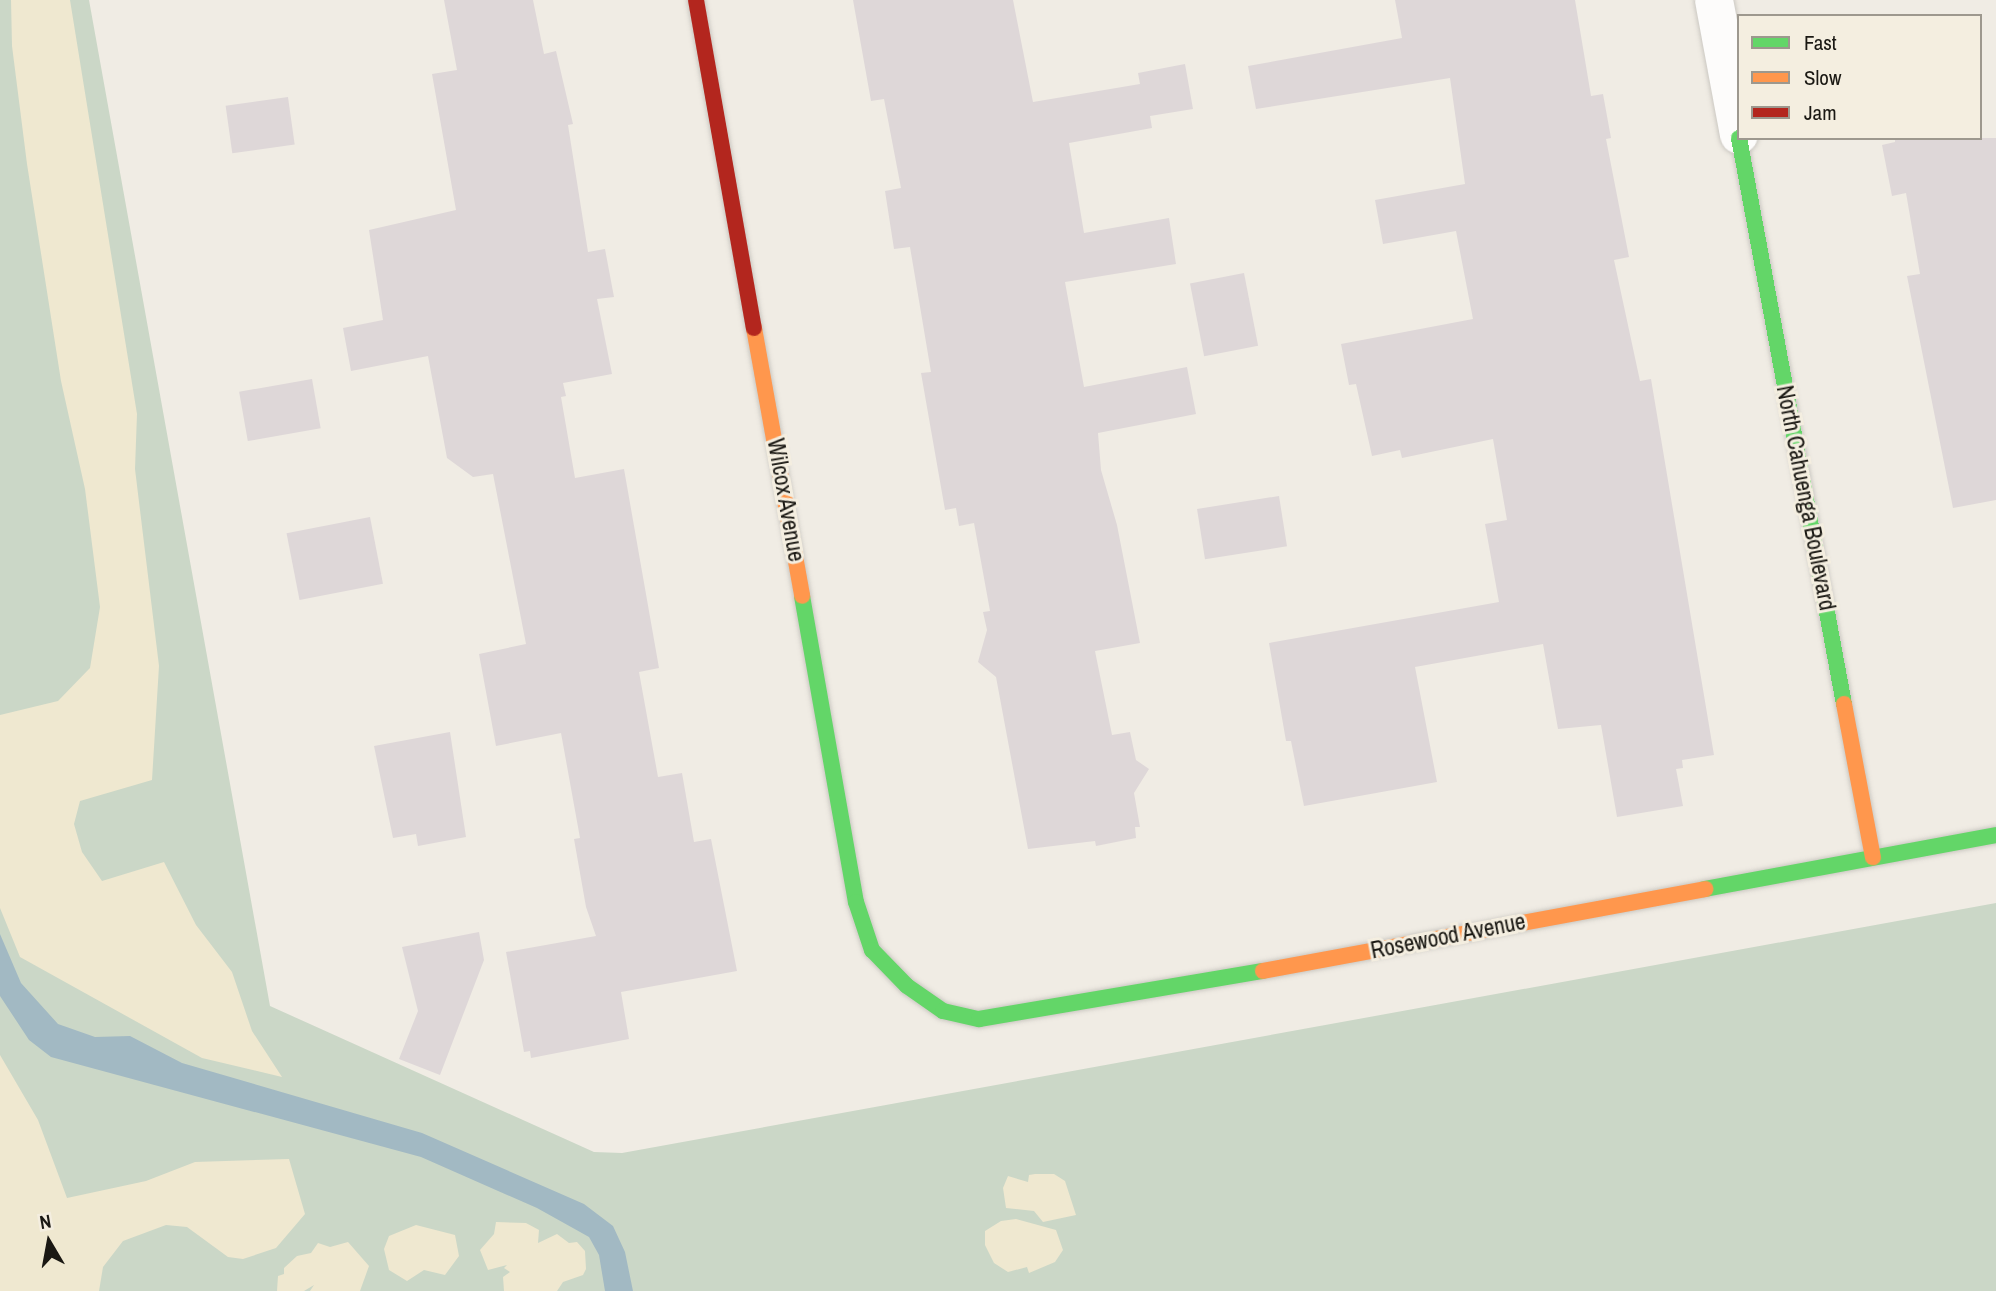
<!DOCTYPE html>
<html>
<head>
<meta charset="utf-8">
<style>
	body { margin:0 }
	#map { position:relative; width:1996px; height:1291px; overflow:hidden; background:#f0ece4; font-family:"Archivo Narrow",sans-serif }
	div>[style] { position:absolute }
	[style*='--x'] { left:calc(var(--x)*1px); top:calc(var(--y)*1px); width:calc(var(--w)*1px); rotate:calc(var(--a)*1deg) }
	.green>* { inset:0; background:#cbd7c7 }
	.sand>* { inset:0; background:#efe8d0 }
	.water>* { inset:0; background:#a2b9c3 }
	.building>* { inset:0; background:#ded7d8; transform-origin:0 0 }
	.roads { filter:drop-shadow(0 0 2px #cbc8c2) drop-shadow(0 0 2px #cbc8c2) }
	.street>* { height:38px; margin:-19px; padding:0 19px; transform-origin:19px; border-radius:19px; background:#fdfcfb }
	.fast>* { height:16px; margin:-8px; padding:0 8px; transform-origin:8px; border-radius:8px; background:#63d668 }
	.slow>* { height:16px; margin:-8px; padding:0 8px; transform-origin:8px; border-radius:8px; background:#ff974d }
	.jam>* { height:16px; margin:-8px; padding:0 8px; transform-origin:8px; border-radius:8px; background:#b3261e }
	span { translate:-50% -50%; white-space:nowrap; text-align:center; line-height:1.15; -webkit-text-stroke:6px #f4eee0; paint-order:stroke }
	.street-label { font-size:23px; color:#1a1813 }
	.legend { position:absolute; left:1737px; top:14px; width:245px; height:126px; box-sizing:border-box; background:#f4eee0; border:2px solid #9d988e; margin:0; padding:9px 12px; list-style:none; font-size:21px; color:#1a1813 }
	.legend li { display:flex; align-items:center; gap:14px; height:35px }
	.legend b { width:35px; border:2px solid #9d988e }
	.north { position:absolute; left:14px; top:1207px; width:70px; height:70px; -webkit-text-stroke:5px #f4eee0; paint-order:stroke; rotate:350deg; font-size:19px; font-weight:700; line-height:28px; text-align:center; color:#1a1813 }
	.north::after { content:''; display:block; margin:auto; width:24px; height:32px; background:#1a1813; clip-path:polygon(50% 0,100% 100%,50% 72%,0 100%) }
</style>
</head>
<body>
<div id="map">
	<div class="green">
		<div style="clip-path:polygon(0 0,89px 0,270px 1006px,594px 1152px,622px 1153px,1996px 903px,1996px 1291px,0 1291px)"></div>
	</div>
	<div class="sand">
		<div style="clip-path:polygon(11px 0,70px 0,137px 414px,135px 469px,159px 666px,152px 780px,80px 801px,74px 824px,82px 852px,102px 881px,164px 862px,196px 925px,232px 972px,252px 1031px,282px 1077px,202px 1058px,20px 957px,0 908px,0 715px,58px 701px,90px 668px,100px 607px,85px 489px,61px 381px,27px 164px,12px 46px)"></div>
		<div style="clip-path:polygon(0 1055px,38px 1120px,67px 1198px,146px 1181px,195px 1162px,289px 1159px,305px 1214px,276px 1248px,243px 1259px,228px 1257px,187px 1227px,166px 1225px,123px 1241px,103px 1267px,99px 1291px,0 1291px)"></div>
		<div style="clip-path:polygon(1035px 1174px,1054px 1174px,1065px 1181px,1076px 1215px,1043px 1222px,1034px 1211px,1006px 1208px,1003px 1188px,1008px 1176px,1028px 1182px,1029px 1175px)"></div>
		<div style="clip-path:polygon(1016px 1219px,1056px 1230px,1063px 1250px,1055px 1262px,1029px 1273px,1027px 1267px,1008px 1272px,994px 1263px,985px 1245px,985px 1231px,1001px 1221px)"></div>
		<div style="clip-path:polygon(496px 1222px,526px 1223px,539px 1230px,538px 1243px,557px 1234px,569px 1243px,577px 1242px,585px 1251px,586px 1269px,583px 1275px,563px 1282px,557px 1291px,504px 1291px,503px 1277px,510px 1272px,504px 1268px,507px 1265px,488px 1270px,480px 1250px,494px 1234px)"></div>
		<div style="clip-path:polygon(416px 1225px,455px 1235px,459px 1256px,445px 1275px,424px 1270px,407px 1281px,389px 1270px,384px 1249px,389px 1236px)"></div>
		<div style="clip-path:polygon(348px 1242px,369px 1266px,360px 1291px,310px 1291px,314px 1285px,304px 1291px,277px 1291px,278px 1276px,284px 1274px,284px 1268px,297px 1256px,311px 1253px,318px 1243px,330px 1247px)"></div>
	</div>
	<div class="water">
		<div style="clip-path:polygon(0 934px,21px 983px,58px 1024px,95px 1037px,130px 1036px,182px 1063px,422px 1133px,584px 1204px,613px 1226px,625px 1252px,633px 1291px,605px 1291px,599px 1255px,589px 1237px,537px 1208px,421px 1157px,51px 1057px,29px 1040px,0 996px)"></div>
	</div>
	<div class="building">
		<div style="clip-path:polygon(444px 0,533px 0,544px 54px,556px 51px,573px 124px,568px 125px,588px 252px,605px 249px,614px 297px,597px 299px,612px 374px,563px 383px,566px 396px,561px 397px,575px 478px,624px 469px,659px 668px,639px 672px,658px 777px,682px 773px,694px 842px,711px 839px,737px 971px,621px 992px,629px 1039px,531px 1058px,530px 1051px,524px 1052px,506px 952px,596px 936px,586px 907px,574px 839px,580px 838px,561px 733px,496px 746px,479px 654px,526px 644px,493px 474px,473px 477px,447px 458px,428px 356px,351px 371px,343px 328px,383px 320px,369px 230px,456px 210px,432px 74px,457px 70px)"></div>
		<div style="clip-path:polygon(853px 0,1013px 0,1033px 102px,1140px 84px,1138px 73px,1185px 64px,1193px 109px,1150px 116px,1152px 128px,1069px 143px,1084px 233px,1169px 218px,1176px 264px,1065px 282px,1084px 387px,1187px 367px,1196px 414px,1098px 433px,1101px 470px,1117px 525px,1140px 643px,1095px 651px,1112px 735px,1130px 732px,1136px 760px,1149px 769px,1134px 793px,1140px 827px,1135px 827px,1136px 838px,1096px 846px,1095px 841px,1028px 849px,996px 677px,978px 662px,987px 630px,983px 612px,990px 611px,974px 523px,959px 526px,956px 508px,945px 510px,921px 373px,931px 372px,910px 247px,894px 249px,885px 191px,901px 188px,884px 99px,871px 101px)"></div>
		<div style="clip-path:polygon(1395px 0,1575px 0,1591px 96px,1603px 94px,1611px 138px,1606px 139px,1629px 257px,1614px 260px,1640px 381px,1651px 379px,1714px 755px,1682px 760px,1683px 768px,1676px 769px,1683px 806px,1617px 817px,1601px 725px,1558px 729px,1543px 644px,1415px 667px,1437px 782px,1304px 806px,1291px 741px,1286px 741px,1269px 643px,1499px 602px,1485px 524px,1507px 520px,1493px 439px,1402px 458px,1400px 450px,1372px 456px,1356px 384px,1349px 385px,1341px 344px,1473px 319px,1456px 231px,1383px 244px,1375px 200px,1465px 184px,1450px 78px,1256px 109px,1248px 66px,1402px 38px)"></div>
		<div style="left:288px;top:97px;width:48px;height:63px;rotate:82deg"></div>
		<div style="clip-path:polygon(1895px 138px,1996px 138px,1996px 500px,1953px 508px,1907px 276px,1920px 274px,1906px 193px,1892px 196px,1882px 145px,1895px 142px)"></div>
		<div style="left:1244px;top:273px;width:74px;height:55px;rotate:79deg"></div>
		<div style="left:312px;top:379px;width:50px;height:74px;rotate:80deg"></div>
		<div style="left:1279px;top:496px;width:51px;height:83px;rotate:81deg"></div>
		<div style="left:370px;top:517px;width:68px;height:85px;rotate:79deg"></div>
		<div style="clip-path:polygon(450px 732px,466px 837px,418px 846px,416px 834px,393px 838px,374px 746px)"></div>
		<div style="clip-path:polygon(479px 932px,484px 960px,440px 1075px,399px 1059px,418px 1011px,402px 947px)"></div>
	</div>
	<div class="roads">
		<div class="street">
			<div style="--x:1714;--y:0;--w:137;--a:79.5"></div>
		</div>
		<div class="fast">
			<div style="--x:1739;--y:138;--w:576;--a:79.49"></div>
			<div style="--x:802;--y:596;--w:311;--a:80"></div>
			<div style="--x:856;--y:902;--w:51;--a:71.6"></div>
			<div style="--x:872;--y:950;--w:50;--a:45.8"></div>
			<div style="--x:907;--y:986;--w:44;--a:34.8"></div>
			<div style="--x:943;--y:1011;--w:37;--a:13"></div>
			<div style="--x:979;--y:1019;--w:288;--a:-9.6"></div>
			<div style="--x:1705;--y:889;--w:296;--a:-10.5"></div>
		</div>
		<div class="slow">
			<div style="--x:754;--y:328;--w:272;--a:79.8"></div>
			<div style="--x:1844;--y:704;--w:156;--a:79.3"></div>
			<div style="--x:1263;--y:971;--w:450;--a:-10.5"></div>
		</div>
		<div class="jam">
			<div style="--x:696;--y:0;--w:333;--a:80"></div>
		</div>
	</div>
	<div class="street-label">
		<span style="left:1806px;top:498px;rotate:79deg">North Cahuenga Boulevard</span>
		<span style="left:786px;top:500px;rotate:80deg">Wilcox Avenue</span>
		<span style="left:1448px;top:936px;rotate:-11deg">Rosewood Avenue</span>
	</div>
	<ul class="legend">
	<li><b style="height:9px;background:#63d668"></b>Fast</li>
	<li><b style="height:9px;background:#ff974d"></b>Slow</li>
	<li><b style="height:9px;background:#b3261e"></b>Jam</li>
	</ul>
	<div class="north">N</div>
</div>
</body>
</html>
